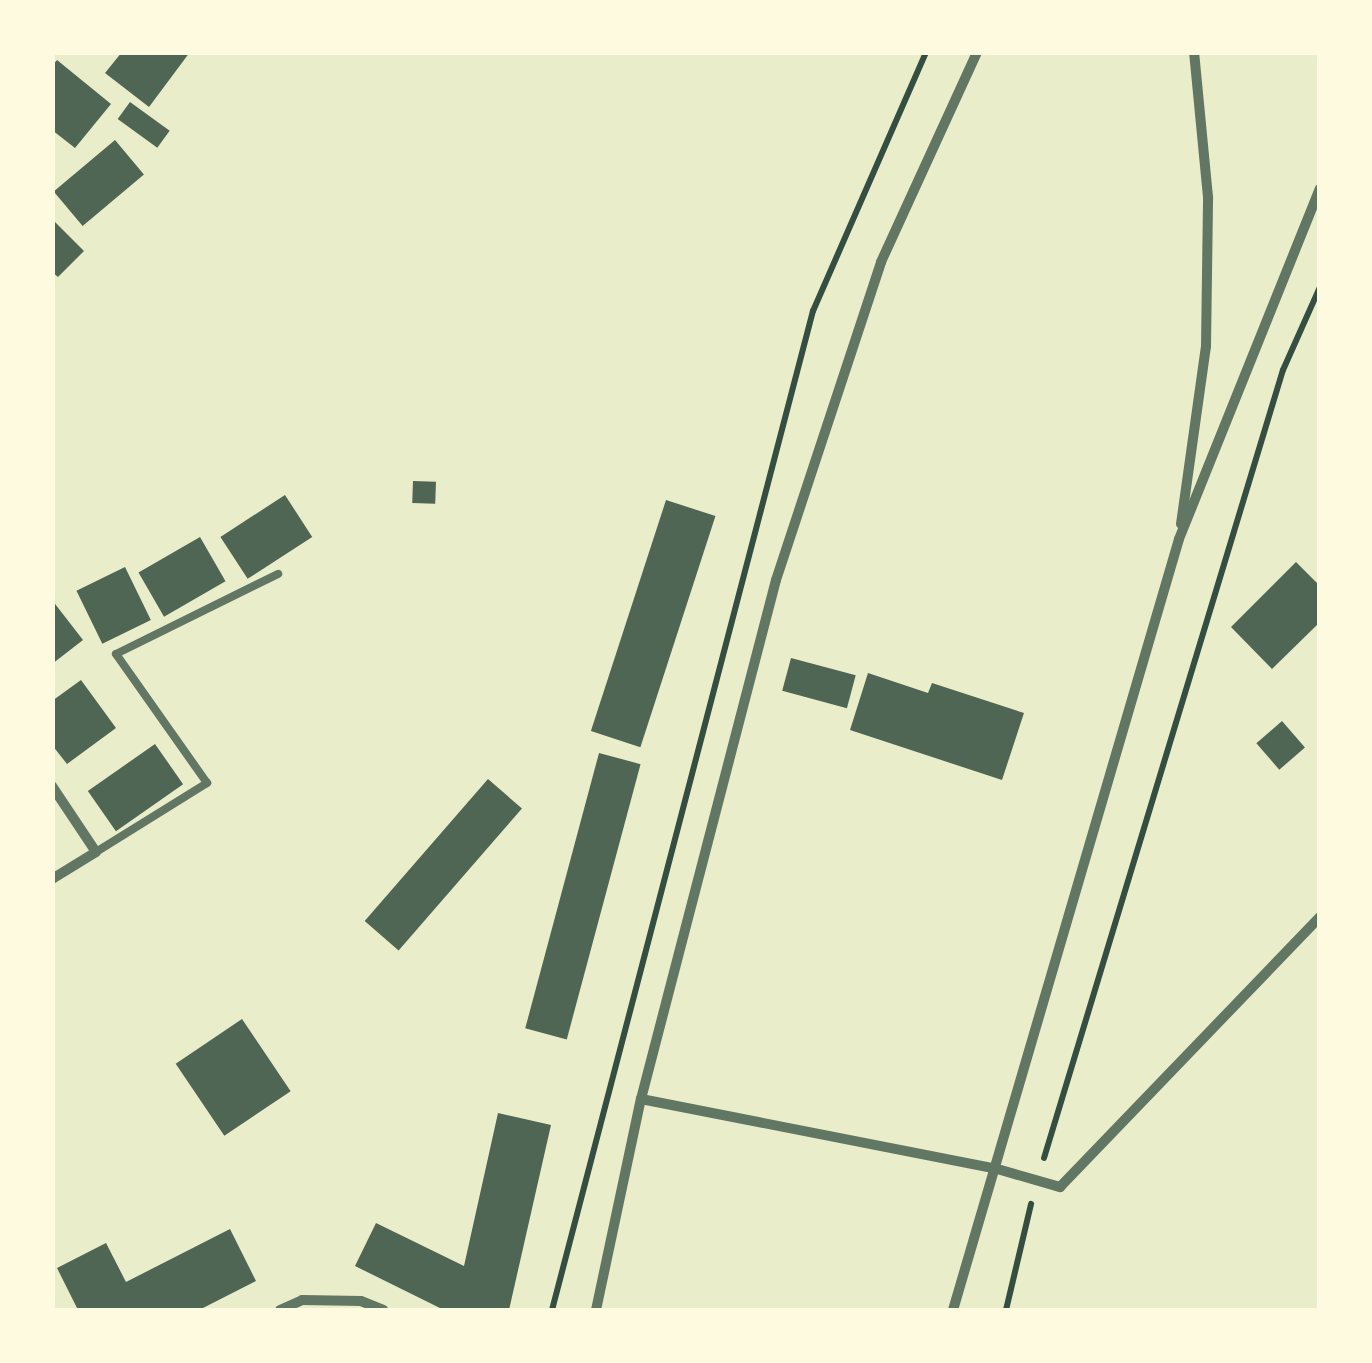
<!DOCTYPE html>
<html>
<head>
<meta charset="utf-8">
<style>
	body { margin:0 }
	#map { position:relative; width:1372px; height:1363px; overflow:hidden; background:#e9edc9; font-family:Roboto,sans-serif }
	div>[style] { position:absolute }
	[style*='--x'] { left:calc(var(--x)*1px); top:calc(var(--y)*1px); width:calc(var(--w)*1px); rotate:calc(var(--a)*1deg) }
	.building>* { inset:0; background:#4f6655; transform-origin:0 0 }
	.path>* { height:6px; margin:-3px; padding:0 3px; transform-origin:3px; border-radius:3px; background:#344e41 }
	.service>* { height:8px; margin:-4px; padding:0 4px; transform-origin:4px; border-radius:4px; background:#617663 }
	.minor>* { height:10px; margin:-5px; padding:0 5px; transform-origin:5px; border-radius:5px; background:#617663 }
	span { translate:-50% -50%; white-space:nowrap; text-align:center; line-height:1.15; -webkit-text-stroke:8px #fefae0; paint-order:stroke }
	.frame { position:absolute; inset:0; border:55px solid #fefae0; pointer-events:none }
</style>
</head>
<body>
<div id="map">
	<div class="building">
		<div style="clip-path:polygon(122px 52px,190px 52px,149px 107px,105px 73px)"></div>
		<div style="clip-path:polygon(57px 60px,111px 104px,75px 148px,52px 130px,52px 66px)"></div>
		<div style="left:130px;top:102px;width:49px;height:21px;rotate:36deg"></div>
		<div style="left:115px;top:140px;width:45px;height:80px;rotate:50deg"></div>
		<div style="clip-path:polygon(52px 219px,84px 251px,58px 277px,52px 272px)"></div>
		<div style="left:413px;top:481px;width:23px;height:22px;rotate:2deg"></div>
		<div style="left:285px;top:495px;width:50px;height:77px;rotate:57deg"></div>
		<div style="left:666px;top:500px;width:52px;height:243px;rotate:18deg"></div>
		<div style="left:200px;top:537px;width:51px;height:71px;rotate:60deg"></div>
		<div style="clip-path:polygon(1296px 562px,1320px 586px,1320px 622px,1272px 669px,1231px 627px)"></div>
		<div style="left:125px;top:567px;width:59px;height:54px;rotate:64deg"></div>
		<div style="clip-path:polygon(52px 600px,83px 640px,52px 664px)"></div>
		<div style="left:791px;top:658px;width:67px;height:34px;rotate:15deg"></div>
		<div style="clip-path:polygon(868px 673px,928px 693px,932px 683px,1024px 713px,1002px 780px,850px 730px)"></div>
		<div style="clip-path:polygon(81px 680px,116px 728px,67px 764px,52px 745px,52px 701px)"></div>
		<div style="left:1282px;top:721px;width:35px;height:34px;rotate:49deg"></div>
		<div style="left:155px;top:744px;width:49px;height:82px;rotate:55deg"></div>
		<div style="left:599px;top:753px;width:43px;height:285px;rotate:15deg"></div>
		<div style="left:488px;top:779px;width:45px;height:188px;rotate:41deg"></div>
		<div style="left:242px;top:1019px;width:87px;height:80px;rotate:56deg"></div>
		<div style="clip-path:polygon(498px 1113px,551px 1125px,509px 1310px,444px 1310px,355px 1266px,376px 1223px,464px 1266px)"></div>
		<div style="clip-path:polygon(230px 1229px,256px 1281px,199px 1310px,78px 1310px,57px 1268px,106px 1243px,126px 1282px)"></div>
	</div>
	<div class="path">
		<div style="--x:1044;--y:1158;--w:823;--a:-73.13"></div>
		<div style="--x:1283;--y:370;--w:91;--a:-66"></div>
		<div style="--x:552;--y:1310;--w:1033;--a:-75.36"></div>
		<div style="--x:813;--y:311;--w:283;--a:-66.4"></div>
		<div style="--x:1006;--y:1310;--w:109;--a:-76.7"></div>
	</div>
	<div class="service">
		<div style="--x:96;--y:852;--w:131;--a:-31.9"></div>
		<div style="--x:207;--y:783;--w:158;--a:-125.2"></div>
		<div style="--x:116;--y:654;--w:181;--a:-26.3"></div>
	</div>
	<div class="minor">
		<div style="--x:1181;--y:524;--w:180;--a:-82"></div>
		<div style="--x:1206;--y:346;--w:149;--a:-89.2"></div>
		<div style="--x:1208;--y:197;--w:146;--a:-95.5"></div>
		<div style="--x:52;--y:786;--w:79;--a:56.3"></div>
		<div style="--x:96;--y:852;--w:52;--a:148.5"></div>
		<div style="--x:641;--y:1099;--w:360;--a:11.1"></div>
		<div style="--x:994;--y:1168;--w:69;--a:16.1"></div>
		<div style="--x:1060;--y:1187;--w:375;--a:-46.1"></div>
		<div style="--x:280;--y:1310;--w:24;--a:-24"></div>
		<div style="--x:302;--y:1300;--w:59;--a:1"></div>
		<div style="--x:361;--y:1301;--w:24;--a:22"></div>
		<div style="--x:596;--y:1310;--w:216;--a:-78"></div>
		<div style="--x:641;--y:1099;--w:536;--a:-75.42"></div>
		<div style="--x:776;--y:580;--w:335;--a:-71.7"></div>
		<div style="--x:881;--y:262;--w:231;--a:-65.4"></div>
		<div style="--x:953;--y:1310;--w:803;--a:-73.66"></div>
		<div style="--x:1179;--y:539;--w:377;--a:-68.1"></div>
	</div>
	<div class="frame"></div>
</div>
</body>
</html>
